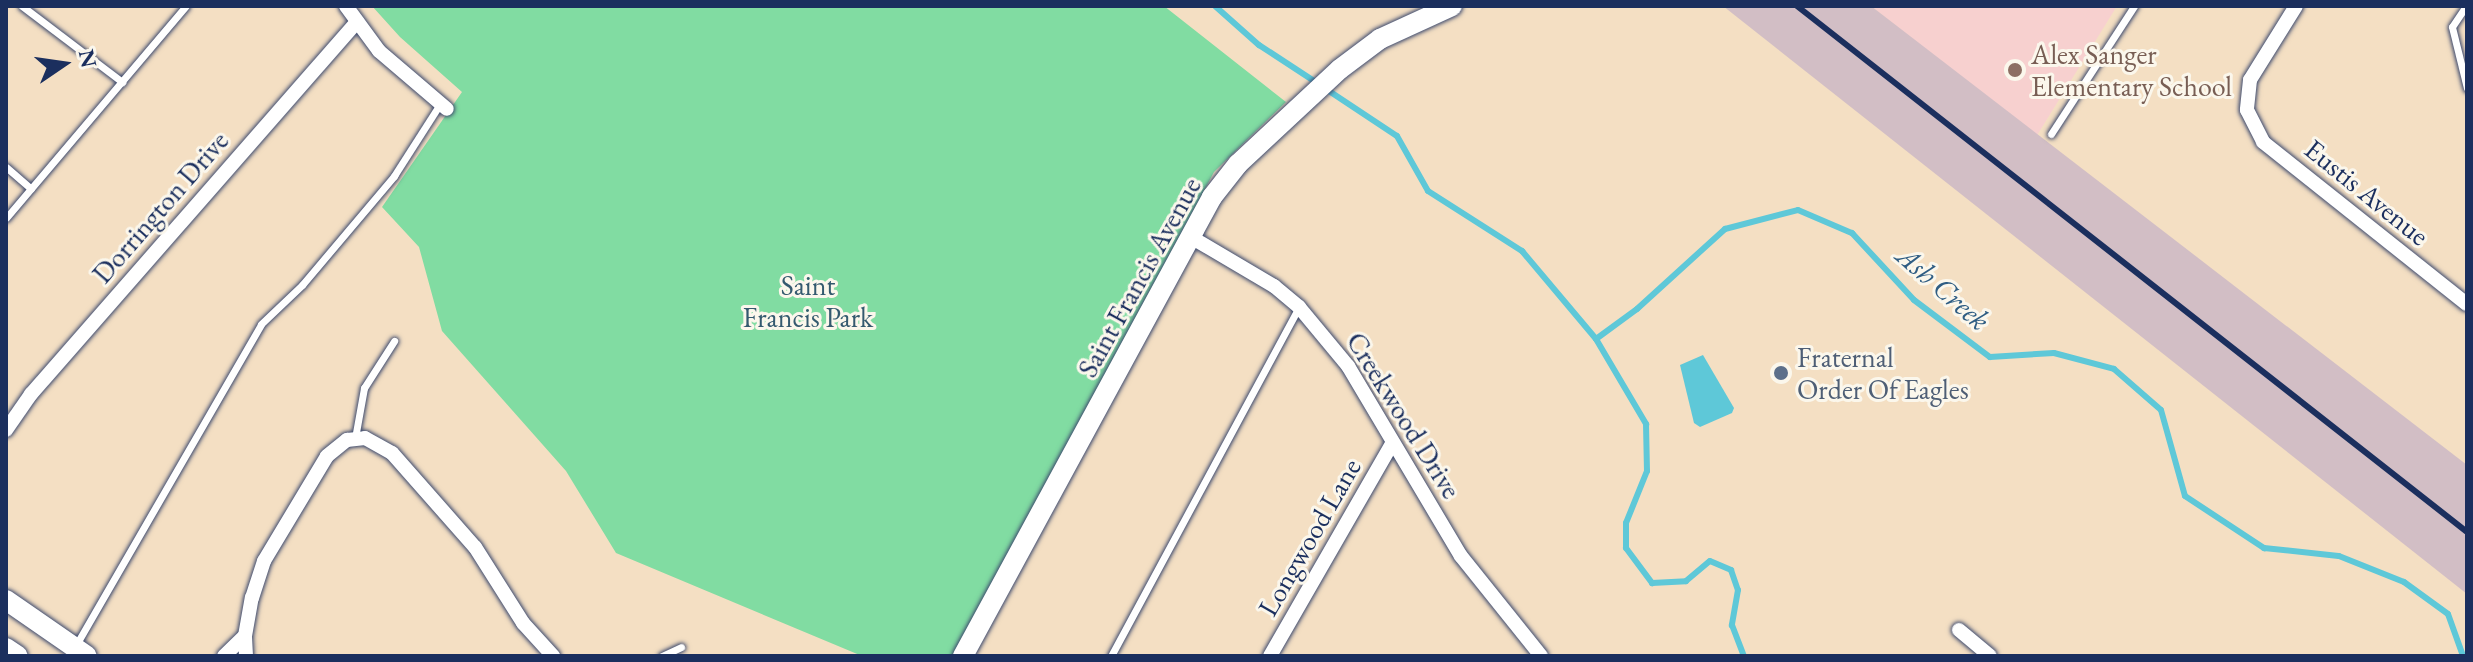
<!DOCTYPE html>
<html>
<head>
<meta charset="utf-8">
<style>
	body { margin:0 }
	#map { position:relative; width:2473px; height:662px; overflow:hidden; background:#f4dfc3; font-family:"EB Garamond",serif }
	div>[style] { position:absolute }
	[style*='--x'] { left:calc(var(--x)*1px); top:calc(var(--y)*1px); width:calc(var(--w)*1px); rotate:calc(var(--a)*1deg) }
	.built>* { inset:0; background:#f7d0cf }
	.industrial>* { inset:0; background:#d2bec5 }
	.green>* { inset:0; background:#81dca2 }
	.water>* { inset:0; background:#5ec8d8 }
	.stream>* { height:6px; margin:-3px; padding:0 3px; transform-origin:3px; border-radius:3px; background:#5ec8d8 }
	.roads { filter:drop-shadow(0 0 2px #3c496d) drop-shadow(0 0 2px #3c496d) }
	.lane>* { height:7px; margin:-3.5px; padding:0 3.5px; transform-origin:3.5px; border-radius:3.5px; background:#fff }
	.street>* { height:14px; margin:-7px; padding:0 7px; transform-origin:7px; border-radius:7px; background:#fff }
	.secondary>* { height:20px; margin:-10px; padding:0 10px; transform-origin:10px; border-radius:10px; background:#fff }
	.rail>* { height:6px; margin:-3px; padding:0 3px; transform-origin:3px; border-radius:3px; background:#1b2f5e }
	.dots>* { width:22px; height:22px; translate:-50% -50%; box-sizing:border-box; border:4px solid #fbf7ec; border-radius:50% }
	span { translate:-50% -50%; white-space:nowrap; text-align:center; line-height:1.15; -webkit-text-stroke:6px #fbf7ec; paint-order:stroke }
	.education-label { font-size:28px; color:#785e54 }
	.left { translate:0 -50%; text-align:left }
	.street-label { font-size:28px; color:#1b2f5e }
	.park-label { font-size:28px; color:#345a6f }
	.service-label { font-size:28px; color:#4e5e75 }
	.water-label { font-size:30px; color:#2f5d83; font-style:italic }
	.frame { position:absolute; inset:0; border:8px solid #1b2f5e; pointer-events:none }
	.north { position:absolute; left:24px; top:24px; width:80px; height:80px; -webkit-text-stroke:6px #fbf7ec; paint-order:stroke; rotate:77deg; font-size:22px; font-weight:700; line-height:32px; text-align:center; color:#1b2f5e }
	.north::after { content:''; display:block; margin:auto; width:28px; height:36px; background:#1b2f5e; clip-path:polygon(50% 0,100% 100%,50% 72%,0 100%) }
</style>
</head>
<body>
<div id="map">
	<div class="built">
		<div style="clip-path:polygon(1871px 6px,2117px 6px,2036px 137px)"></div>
	</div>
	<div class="industrial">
		<div style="clip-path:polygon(1723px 6px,1871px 6px,2467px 465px,2467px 594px)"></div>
	</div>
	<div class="green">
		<div style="clip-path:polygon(372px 6px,1164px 6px,1286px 102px,1214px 172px,956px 656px,862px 656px,616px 553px,566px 471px,442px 331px,419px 247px,382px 207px,462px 92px,400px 37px)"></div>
	</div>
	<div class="water">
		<div style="clip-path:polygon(1703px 355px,1734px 408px,1732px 413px,1700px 427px,1694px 423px,1680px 365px)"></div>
	</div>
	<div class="stream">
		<div style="--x:1215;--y:6;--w:59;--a:41.6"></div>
		<div style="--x:1259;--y:45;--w:69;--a:33.2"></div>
		<div style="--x:1326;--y:89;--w:85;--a:33.5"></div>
		<div style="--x:1397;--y:136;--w:63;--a:60.6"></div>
		<div style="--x:1428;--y:191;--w:112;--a:32.6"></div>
		<div style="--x:1522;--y:251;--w:115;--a:49.9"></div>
		<div style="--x:1596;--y:339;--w:99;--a:59.5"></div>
		<div style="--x:1646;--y:424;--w:47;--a:88.8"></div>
		<div style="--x:1647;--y:471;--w:56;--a:112"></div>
		<div style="--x:1626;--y:523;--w:25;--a:90"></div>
		<div style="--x:1626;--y:548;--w:44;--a:53.4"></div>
		<div style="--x:1652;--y:583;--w:34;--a:-3"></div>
		<div style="--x:1686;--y:581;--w:31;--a:-40"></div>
		<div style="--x:1710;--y:561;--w:23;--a:23"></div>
		<div style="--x:1731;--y:570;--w:21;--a:71"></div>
		<div style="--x:1738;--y:590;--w:36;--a:100"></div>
		<div style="--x:1732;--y:625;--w:33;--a:69"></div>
		<div style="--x:1596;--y:339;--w:51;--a:-36.2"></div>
		<div style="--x:1637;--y:309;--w:119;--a:-42.3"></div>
		<div style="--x:1725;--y:229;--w:75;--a:-14.6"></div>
		<div style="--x:1798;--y:210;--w:59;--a:23.1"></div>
		<div style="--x:1852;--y:233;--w:91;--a:47.2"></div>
		<div style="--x:1914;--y:300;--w:95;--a:36.9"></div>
		<div style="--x:1990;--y:357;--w:64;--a:-3.6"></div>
		<div style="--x:2054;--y:353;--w:62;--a:14.9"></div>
		<div style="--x:2114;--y:369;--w:62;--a:41.1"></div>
		<div style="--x:2161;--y:410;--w:89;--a:74.4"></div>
		<div style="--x:2185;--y:496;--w:95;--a:33.4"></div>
		<div style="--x:2264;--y:548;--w:75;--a:6.1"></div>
		<div style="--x:2339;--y:556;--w:70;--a:21.8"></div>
		<div style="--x:2404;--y:582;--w:54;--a:36"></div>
		<div style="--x:2448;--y:614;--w:45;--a:70.3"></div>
	</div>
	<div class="roads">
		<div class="lane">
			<div style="--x:22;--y:6;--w:126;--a:37.2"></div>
			<div style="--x:2466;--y:6;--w:25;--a:124"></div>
			<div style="--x:2452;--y:27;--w:63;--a:76.2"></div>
			<div style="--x:2051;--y:134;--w:153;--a:-57"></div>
			<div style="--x:6;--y:167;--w:33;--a:41"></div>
			<div style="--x:6;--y:218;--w:278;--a:-49.7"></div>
			<div style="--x:355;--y:438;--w:51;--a:-79.8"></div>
			<div style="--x:364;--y:388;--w:56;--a:-57.4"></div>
			<div style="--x:76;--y:645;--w:370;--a:-60"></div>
			<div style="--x:261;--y:324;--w:57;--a:-43.6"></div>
			<div style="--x:302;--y:285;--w:143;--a:-49.8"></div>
			<div style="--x:394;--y:176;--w:85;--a:-57.4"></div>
			<div style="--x:662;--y:656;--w:21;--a:-25"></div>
			<div style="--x:1111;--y:656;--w:396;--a:-61.7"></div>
		</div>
		<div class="street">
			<div style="--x:346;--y:6;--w:56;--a:53.7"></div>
			<div style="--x:379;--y:51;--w:89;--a:40.5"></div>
			<div style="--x:2296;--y:6;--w:87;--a:121.9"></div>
			<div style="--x:2250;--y:80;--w:30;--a:96"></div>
			<div style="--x:2247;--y:110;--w:36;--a:63"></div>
			<div style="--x:2263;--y:142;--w:260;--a:38.5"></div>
			<div style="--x:1189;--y:236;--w:99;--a:30.5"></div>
			<div style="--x:1274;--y:286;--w:33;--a:40"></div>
			<div style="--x:1299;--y:307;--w:77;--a:50.3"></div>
			<div style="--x:1348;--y:366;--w:221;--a:59.3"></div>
			<div style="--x:1461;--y:556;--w:128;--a:51.3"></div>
			<div style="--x:6;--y:430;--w:44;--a:-55.2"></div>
			<div style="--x:31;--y:394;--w:495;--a:-48.8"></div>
			<div style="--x:1959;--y:630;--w:40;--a:40"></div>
			<div style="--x:224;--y:656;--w:29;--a:-44"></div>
			<div style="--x:246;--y:656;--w:20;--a:-93"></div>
			<div style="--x:245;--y:636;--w:39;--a:-80"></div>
			<div style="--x:252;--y:598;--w:39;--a:-72"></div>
			<div style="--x:264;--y:561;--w:122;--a:-59"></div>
			<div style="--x:327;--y:456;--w:26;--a:-39"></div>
			<div style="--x:347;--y:440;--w:18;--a:-6"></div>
			<div style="--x:365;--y:438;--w:31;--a:29"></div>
			<div style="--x:392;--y:453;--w:125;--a:48.6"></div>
			<div style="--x:475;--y:547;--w:90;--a:57.7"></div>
			<div style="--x:523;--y:623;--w:45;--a:47.7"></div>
			<div style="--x:1270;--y:656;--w:245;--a:-60.1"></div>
		</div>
		<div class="secondary">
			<div style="--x:6;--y:600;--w:98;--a:34.7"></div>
			<div style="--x:6;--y:648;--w:14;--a:34"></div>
			<div style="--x:963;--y:656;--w:522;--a:-61.52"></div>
			<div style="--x:1212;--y:197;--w:42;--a:-51.8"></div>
			<div style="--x:1238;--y:164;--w:139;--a:-43"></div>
			<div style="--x:1340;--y:69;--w:50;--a:-36.9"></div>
			<div style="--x:1380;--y:39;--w:79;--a:-24.6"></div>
		</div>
	</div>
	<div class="rail">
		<div style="--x:1797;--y:6;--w:852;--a:38.13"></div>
	</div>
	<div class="dots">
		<div style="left:2015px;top:70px;background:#8d6e63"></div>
		<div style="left:1781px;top:373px;background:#5c6f8a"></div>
	</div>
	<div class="education-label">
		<span class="left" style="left:2031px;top:70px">Alex Sanger<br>Elementary School</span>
	</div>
	<div class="street-label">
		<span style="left:2367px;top:192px;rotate:39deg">Eustis Avenue</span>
		<span style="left:160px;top:207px;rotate:-49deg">Dorrington Drive</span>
		<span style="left:1139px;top:277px;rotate:-61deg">Saint Francis Avenue</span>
		<span style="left:1404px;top:415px;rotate:58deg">Creekwood Drive</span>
		<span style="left:1309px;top:537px;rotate:-60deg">Longwood Lane</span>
	</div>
	<div class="park-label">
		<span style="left:808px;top:301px">Saint<br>Francis Park</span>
	</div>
	<div class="service-label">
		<span class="left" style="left:1797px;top:373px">Fraternal<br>Order Of Eagles</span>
	</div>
	<div class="water-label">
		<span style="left:1943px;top:288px;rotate:41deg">Ash Creek</span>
	</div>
	<div class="frame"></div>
	<div class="north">N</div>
</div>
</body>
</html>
